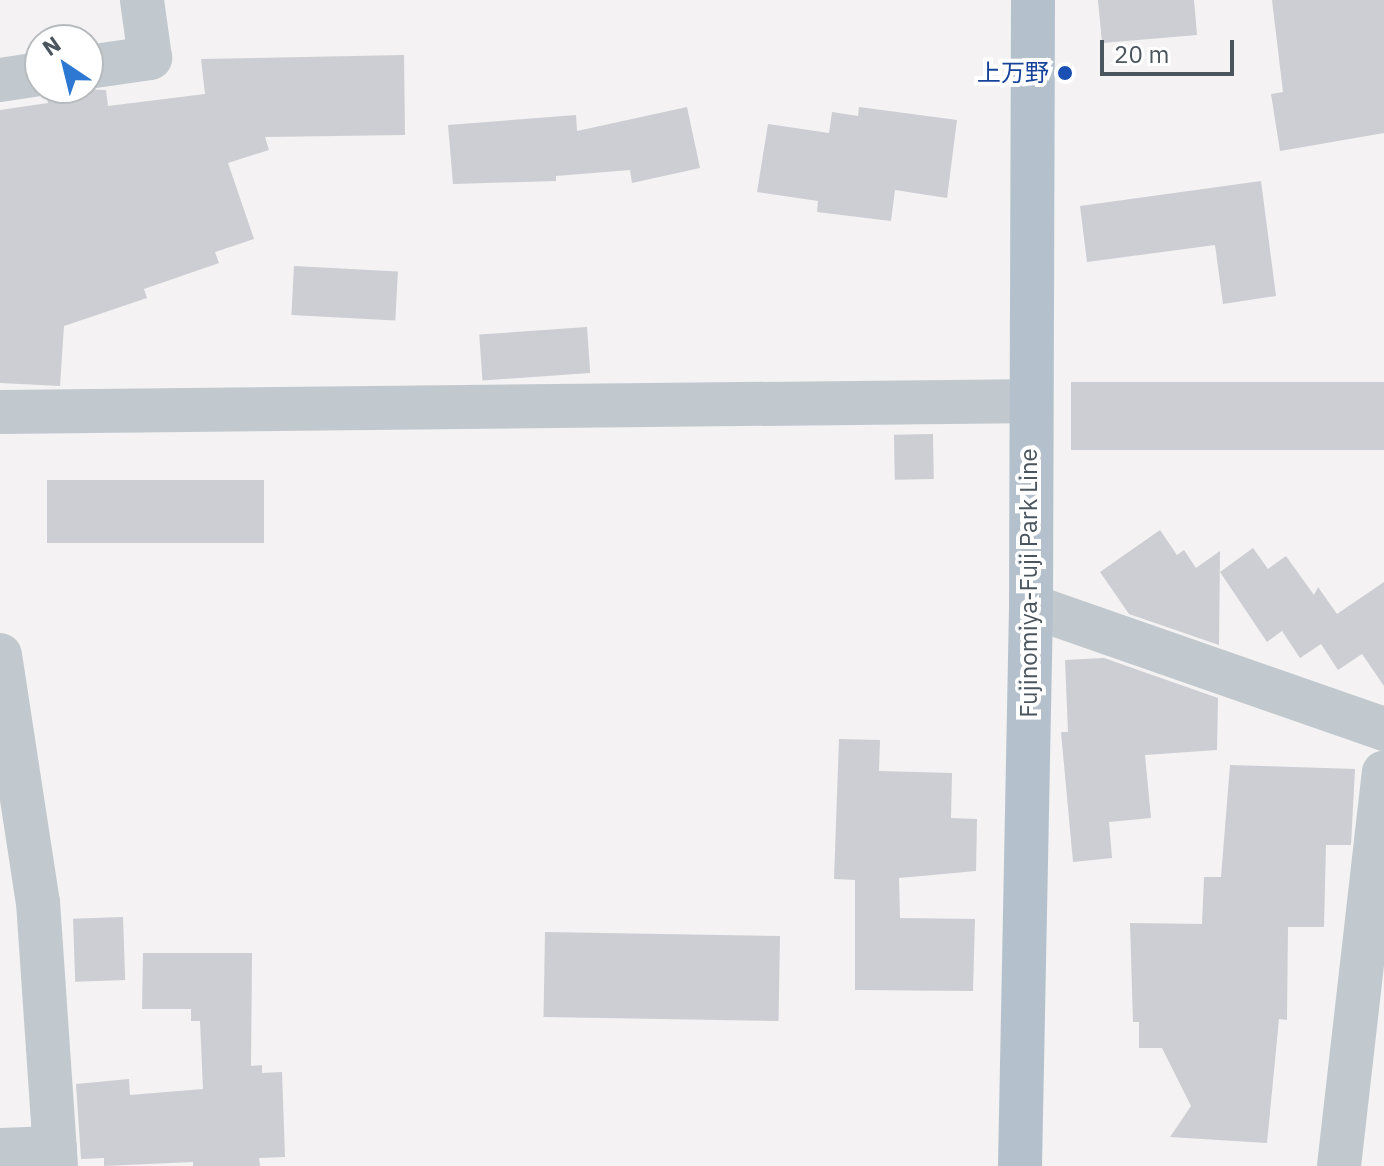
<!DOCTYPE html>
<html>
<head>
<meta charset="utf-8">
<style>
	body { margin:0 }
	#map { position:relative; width:1384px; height:1166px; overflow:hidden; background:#f4f2f2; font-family:"IBM Plex Sans","Noto Sans JP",sans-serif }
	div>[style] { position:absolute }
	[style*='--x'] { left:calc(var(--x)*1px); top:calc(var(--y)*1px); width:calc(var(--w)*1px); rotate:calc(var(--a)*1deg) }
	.building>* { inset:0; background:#ccced3; transform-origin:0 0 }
	.minor>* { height:44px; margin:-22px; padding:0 22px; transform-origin:22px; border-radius:22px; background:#c1c9ce }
	.major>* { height:44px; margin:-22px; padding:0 22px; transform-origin:22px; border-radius:22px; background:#b4c1cd }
	.dots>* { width:22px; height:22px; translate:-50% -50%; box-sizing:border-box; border:4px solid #fff; border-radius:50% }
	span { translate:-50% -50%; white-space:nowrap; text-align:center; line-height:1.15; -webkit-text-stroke:8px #fff; paint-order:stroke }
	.transit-label { font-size:24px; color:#164399 }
	.right { translate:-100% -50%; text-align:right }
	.street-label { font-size:24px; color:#4b555d }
	.north { position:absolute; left:24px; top:24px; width:80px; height:80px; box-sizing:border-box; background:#fff; border:2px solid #b7bbbe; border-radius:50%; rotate:325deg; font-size:22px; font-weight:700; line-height:32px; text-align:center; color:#4b555d }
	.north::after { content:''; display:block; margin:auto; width:28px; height:36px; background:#2c78d3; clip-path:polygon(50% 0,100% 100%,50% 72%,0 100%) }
	.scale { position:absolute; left:1100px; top:40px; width:134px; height:36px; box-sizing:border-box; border:4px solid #4b555d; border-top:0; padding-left:10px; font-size:24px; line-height:28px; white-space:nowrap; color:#4b555d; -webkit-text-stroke:6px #fff; paint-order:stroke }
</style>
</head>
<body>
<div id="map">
	<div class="building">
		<div style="clip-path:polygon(1098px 0,1194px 0,1197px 35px,1102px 43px)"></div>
		<div style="clip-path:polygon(1272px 0,1384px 0,1384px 133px,1280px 151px,1271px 94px,1283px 92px)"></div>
		<div style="clip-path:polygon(404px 55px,405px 135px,265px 137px,269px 150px,228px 163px,254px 239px,215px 252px,219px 263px,144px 289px,147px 298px,64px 326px,60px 386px,0 383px,0 110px,48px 103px,47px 97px,60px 88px,106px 90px,108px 106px,205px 94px,201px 59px)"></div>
		<div style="clip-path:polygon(687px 107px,700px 168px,632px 183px,630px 170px,556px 176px,556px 181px,453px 184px,448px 125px,576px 115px,577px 131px)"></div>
		<div style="clip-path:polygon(859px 107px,957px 120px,947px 198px,895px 190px,891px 221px,817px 212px,818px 201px,757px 192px,768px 124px,829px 133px,832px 112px,858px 116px)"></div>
		<div style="clip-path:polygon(1261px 181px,1276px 296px,1223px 304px,1215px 245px,1087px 262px,1080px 206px)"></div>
		<div style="left:294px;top:266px;width:104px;height:49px;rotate:3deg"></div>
		<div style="left:587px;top:327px;width:46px;height:108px;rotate:86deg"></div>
		<div style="left:1384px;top:382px;width:68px;height:313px;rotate:90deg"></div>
		<div style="left:933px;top:434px;width:45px;height:39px;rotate:89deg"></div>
		<div style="left:47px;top:480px;width:217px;height:63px"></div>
		<div style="clip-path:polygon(1160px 530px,1177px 555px,1184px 550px,1196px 568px,1220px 551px,1219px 645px,1129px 614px,1100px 572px)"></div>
		<div style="clip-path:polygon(1253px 548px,1268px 569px,1286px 556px,1314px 595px,1318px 587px,1337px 614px,1384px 582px,1384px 686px,1362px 654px,1338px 670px,1321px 644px,1300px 658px,1282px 631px,1267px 642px,1220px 572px)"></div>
		<div style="clip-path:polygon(1104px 658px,1218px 698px,1217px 750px,1145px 755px,1151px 818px,1109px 822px,1112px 858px,1073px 862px,1061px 732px,1068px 732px,1065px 660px)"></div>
		<div style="clip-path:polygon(839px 739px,880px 740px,879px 771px,952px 773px,951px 818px,977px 819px,976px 871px,899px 878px,900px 918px,975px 919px,973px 991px,855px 990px,855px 880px,834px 879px)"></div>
		<div style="clip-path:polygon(1230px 765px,1355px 769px,1351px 845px,1326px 845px,1324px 927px,1288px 927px,1287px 1020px,1279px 1019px,1267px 1143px,1170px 1137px,1191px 1106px,1162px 1048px,1139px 1048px,1139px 1022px,1133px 1022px,1130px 923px,1202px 924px,1204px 877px,1221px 877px)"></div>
		<div style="left:123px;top:917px;width:63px;height:50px;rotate:88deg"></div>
		<div style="left:545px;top:932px;width:235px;height:85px;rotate:1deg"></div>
		<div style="clip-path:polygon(143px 953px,252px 953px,251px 1066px,262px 1065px,262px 1073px,282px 1072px,285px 1157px,259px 1158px,260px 1166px,193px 1166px,193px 1162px,104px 1166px,104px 1158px,81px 1159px,76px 1084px,129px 1079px,130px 1095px,203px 1089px,200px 1021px,191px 1021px,191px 1009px,142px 1009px)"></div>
	</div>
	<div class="minor">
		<div style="--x:88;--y:67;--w:63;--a:-8.3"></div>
		<div style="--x:150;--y:58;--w:59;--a:-97.9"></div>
		<div style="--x:0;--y:80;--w:40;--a:-8.5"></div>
		<div style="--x:0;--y:412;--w:1029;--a:-0.61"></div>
		<div style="--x:1031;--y:606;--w:374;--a:19.2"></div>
		<div style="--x:0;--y:655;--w:250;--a:81.3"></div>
		<div style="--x:38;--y:902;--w:265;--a:86.1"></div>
		<div style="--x:0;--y:1150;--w:55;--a:-2.1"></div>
		<div style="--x:1339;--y:1166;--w:396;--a:-83.5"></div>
	</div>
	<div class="major">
		<div style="--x:1020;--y:1166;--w:560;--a:-88.87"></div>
		<div style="--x:1031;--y:606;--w:606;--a:-89.81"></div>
	</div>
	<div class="dots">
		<div style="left:1065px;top:73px;background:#1a4fb4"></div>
	</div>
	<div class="transit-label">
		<span class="right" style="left:1049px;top:73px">上万野</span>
	</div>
	<div class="street-label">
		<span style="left:1029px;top:583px;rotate:-90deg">Fujinomiya-Fuji Park Line</span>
	</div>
	<div class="north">N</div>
	<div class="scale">20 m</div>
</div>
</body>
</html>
